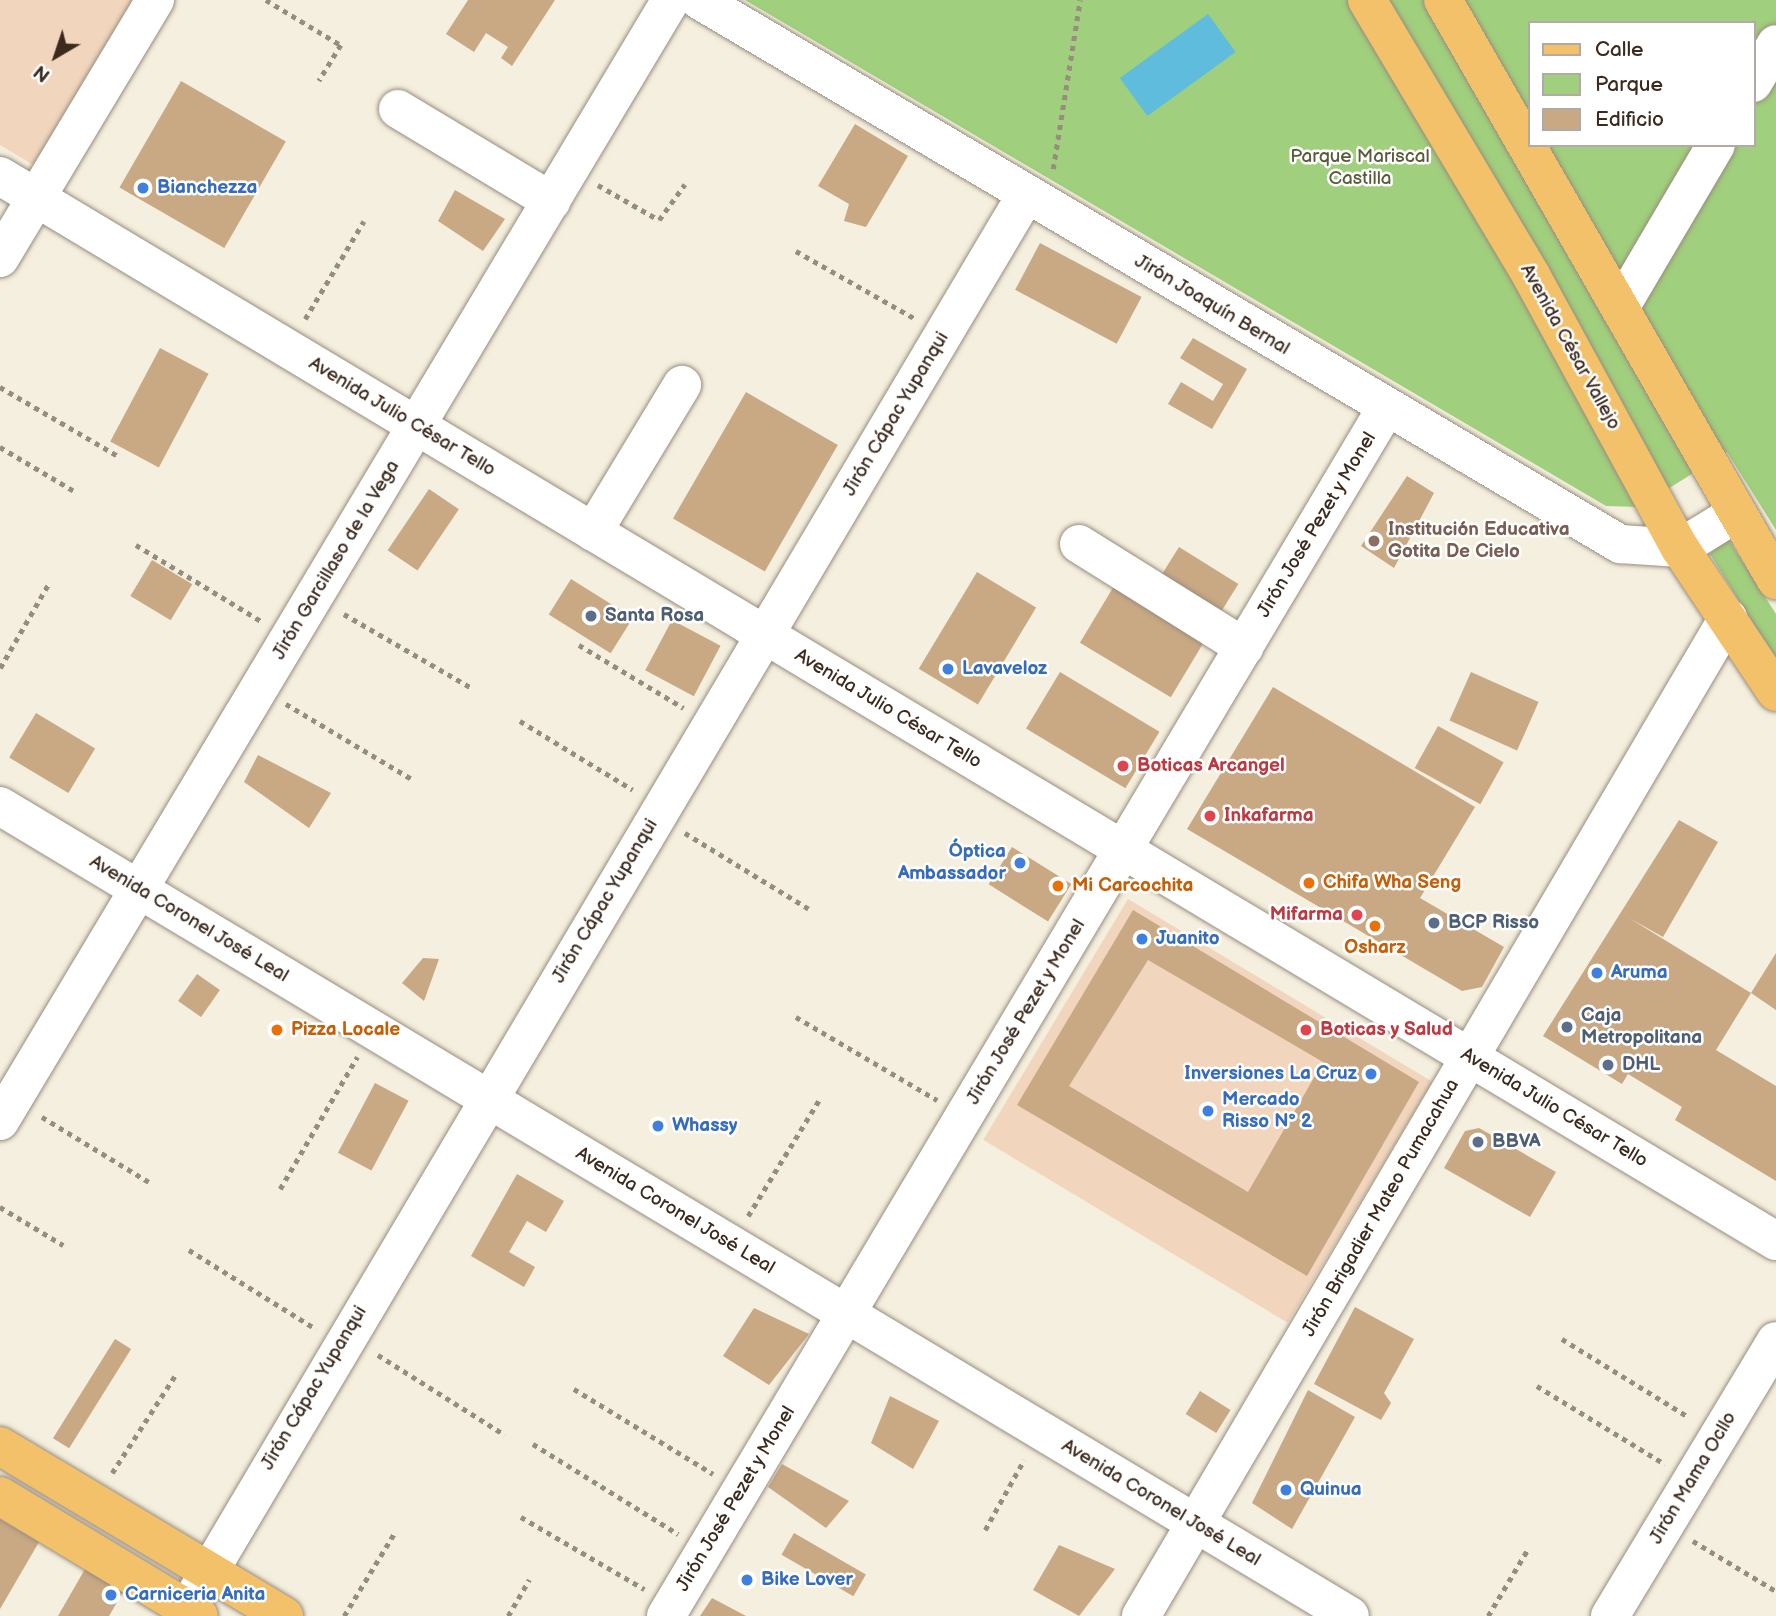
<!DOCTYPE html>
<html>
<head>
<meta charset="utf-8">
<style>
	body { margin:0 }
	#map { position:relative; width:1776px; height:1616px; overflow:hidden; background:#f4efde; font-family:"Balsamiq Sans",sans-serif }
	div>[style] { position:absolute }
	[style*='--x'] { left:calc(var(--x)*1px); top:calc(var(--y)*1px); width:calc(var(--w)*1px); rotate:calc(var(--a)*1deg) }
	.built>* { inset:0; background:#f1d5bd; transform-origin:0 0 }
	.green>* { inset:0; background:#a0cf7d }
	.water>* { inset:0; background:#5fbcdd; transform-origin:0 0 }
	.building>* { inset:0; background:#c9a884; transform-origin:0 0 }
	.path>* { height:4.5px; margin-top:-2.25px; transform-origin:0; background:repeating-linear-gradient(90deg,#988c7e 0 5px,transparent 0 10px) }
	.roads { filter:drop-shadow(0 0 2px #988c7e) drop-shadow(0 0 2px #988c7e) }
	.minor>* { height:38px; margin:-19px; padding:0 19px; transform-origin:19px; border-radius:19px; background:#fff }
	.major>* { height:38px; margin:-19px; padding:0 19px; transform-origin:19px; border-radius:19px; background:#f4c16b }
	.dots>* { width:19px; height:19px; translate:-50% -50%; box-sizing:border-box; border:4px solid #fff; border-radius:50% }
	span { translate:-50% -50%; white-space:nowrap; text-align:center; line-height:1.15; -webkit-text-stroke:5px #fff; paint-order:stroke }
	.park-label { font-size:19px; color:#595c3a }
	.shop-label { font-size:19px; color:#366cbe; font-weight:700 }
	.left { translate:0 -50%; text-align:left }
	.right { translate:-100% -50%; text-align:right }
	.street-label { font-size:19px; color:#3b2a1e }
	.education-label { font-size:19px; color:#785e54; font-weight:700 }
	.service-label { font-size:19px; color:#4e5e75; font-weight:700 }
	.health-label { font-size:19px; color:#be3a42; font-weight:700 }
	.food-label { font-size:19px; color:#c56008; font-weight:700 }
	.legend { position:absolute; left:1528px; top:21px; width:228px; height:126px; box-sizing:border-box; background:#fff; border:2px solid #b1aaa5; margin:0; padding:9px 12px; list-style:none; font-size:21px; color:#3b2a1e }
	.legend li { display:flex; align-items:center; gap:14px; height:35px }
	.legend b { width:35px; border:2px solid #b1aaa5 }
	.north { position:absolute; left:21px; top:21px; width:70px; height:70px; -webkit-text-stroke:5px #fff; paint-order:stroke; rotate:219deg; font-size:19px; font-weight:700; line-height:28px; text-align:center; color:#3b2a1e }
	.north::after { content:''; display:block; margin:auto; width:24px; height:32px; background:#3b2a1e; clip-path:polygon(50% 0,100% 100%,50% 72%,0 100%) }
</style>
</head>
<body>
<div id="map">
	<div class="built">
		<div style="clip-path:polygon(0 0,133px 0,35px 166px,0 145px)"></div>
		<div style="left:1128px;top:899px;width:355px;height:281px;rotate:31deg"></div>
	</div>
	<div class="green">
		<div style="clip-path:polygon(evenodd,745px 0,1776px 0,1776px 530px,1727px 452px,1639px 507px,1606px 506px,745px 0,1529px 23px,1753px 23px,1753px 145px,1529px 145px,1529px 23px)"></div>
		<div style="clip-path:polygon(1727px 537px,1776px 614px,1776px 660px,1710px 554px)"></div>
	</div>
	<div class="water">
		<div style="left:1208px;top:14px;width:47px;height:109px;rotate:54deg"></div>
	</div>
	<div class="building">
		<div style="clip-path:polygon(468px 0,555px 0,512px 66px,501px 58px,508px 47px,486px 33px,474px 52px,446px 34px)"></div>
		<div style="left:181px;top:81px;width:121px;height:123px;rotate:30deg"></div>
		<div style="clip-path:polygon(855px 124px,908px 156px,866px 227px,844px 221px,849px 204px,818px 186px)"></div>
		<div style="clip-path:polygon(455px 190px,505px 219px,483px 251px,438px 221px)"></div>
		<div style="left:1040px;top:243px;width:115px;height:53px;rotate:28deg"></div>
		<div style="clip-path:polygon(1193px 338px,1247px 369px,1212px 429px,1168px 404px,1181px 382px,1213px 401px,1223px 384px,1180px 358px)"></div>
		<div style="left:160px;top:348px;width:55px;height:106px;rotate:28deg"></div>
		<div style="left:746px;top:392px;width:106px;height:146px;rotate:30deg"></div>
		<div style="clip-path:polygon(1407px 476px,1434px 493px,1394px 568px,1361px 546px)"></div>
		<div style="left:429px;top:489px;width:36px;height:74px;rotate:34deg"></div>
		<div style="left:1179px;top:547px;width:70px;height:38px;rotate:32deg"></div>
		<div style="left:152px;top:560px;width:47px;height:42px;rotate:31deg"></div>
		<div style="left:977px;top:572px;width:69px;height:113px;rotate:31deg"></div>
		<div style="left:571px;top:579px;width:73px;height:42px;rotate:32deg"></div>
		<div style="left:1117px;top:581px;width:106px;height:72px;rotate:31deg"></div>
		<div style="left:672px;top:620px;width:55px;height:57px;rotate:28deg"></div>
		<div style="left:1060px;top:672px;width:116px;height:66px;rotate:31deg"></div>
		<div style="left:1471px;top:672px;width:74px;height:53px;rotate:24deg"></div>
		<div style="clip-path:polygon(1273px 687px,1475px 807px,1420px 898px,1504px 947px,1482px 987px,1462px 991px,1187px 829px)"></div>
		<div style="left:36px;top:713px;width:69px;height:52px;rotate:31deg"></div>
		<div style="left:1438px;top:726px;width:75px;height:48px;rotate:29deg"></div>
		<div style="clip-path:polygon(258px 755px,331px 793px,309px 828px,244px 782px)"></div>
		<div style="clip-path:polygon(1679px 820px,1718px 842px,1663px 937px,1629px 918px,1751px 993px,1776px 953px,1776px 1010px,1751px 993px,1716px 1050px,1776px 1086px,1776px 1181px,1675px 1120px,1682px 1107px,1628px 1074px,1622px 1084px,1543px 1036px)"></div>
		<div style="left:1012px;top:847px;width:70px;height:44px;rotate:32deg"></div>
		<div style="clip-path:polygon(evenodd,1133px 910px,1419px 1082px,1307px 1276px,1017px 1105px,1133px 910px,1148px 960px,1323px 1062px,1248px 1192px,1069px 1086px,1148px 960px)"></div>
		<div style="clip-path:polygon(423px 958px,439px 959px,424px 1001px,402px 983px)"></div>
		<div style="left:197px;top:974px;width:28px;height:33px;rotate:35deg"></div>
		<div style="left:375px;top:1083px;width:38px;height:79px;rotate:28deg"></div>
		<div style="clip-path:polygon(1479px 1128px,1556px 1172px,1530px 1217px,1444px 1168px,1465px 1131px)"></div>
		<div style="clip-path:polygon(517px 1174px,564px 1201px,546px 1232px,527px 1221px,509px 1252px,535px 1267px,524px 1287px,471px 1256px)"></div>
		<div style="clip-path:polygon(1355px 1307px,1414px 1339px,1384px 1393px,1391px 1403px,1381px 1420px,1314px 1384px)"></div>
		<div style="clip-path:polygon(754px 1308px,809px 1334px,769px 1385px,723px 1356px)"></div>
		<div style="left:115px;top:1339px;width:19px;height:117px;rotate:32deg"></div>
		<div style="clip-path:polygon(1308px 1390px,1355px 1417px,1292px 1529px,1252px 1503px)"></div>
		<div style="left:1200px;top:1391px;width:36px;height:27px;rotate:32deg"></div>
		<div style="clip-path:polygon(890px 1396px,939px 1421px,913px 1469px,871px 1443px)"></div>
		<div style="clip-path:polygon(782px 1464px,849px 1501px,826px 1528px,768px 1487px)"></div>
		<div style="clip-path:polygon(0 1519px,39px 1542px,0 1609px)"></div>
		<div style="left:794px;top:1533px;width:83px;height:25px;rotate:30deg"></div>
		<div style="clip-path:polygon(1059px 1545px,1115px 1569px,1079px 1616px,1033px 1590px)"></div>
		<div style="clip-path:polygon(85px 1569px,123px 1592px,109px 1616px,58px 1616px)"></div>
		<div style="clip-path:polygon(712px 1598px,746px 1616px,700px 1616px)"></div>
	</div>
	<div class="path">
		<div style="--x:266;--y:0;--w:87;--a:31"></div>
		<div style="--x:341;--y:45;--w:42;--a:121.4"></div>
		<div style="--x:1053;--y:169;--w:171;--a:-80.9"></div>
		<div style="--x:598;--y:185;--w:70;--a:29.8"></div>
		<div style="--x:659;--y:220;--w:44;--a:-54.2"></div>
		<div style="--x:796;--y:251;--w:136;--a:29.6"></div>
		<div style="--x:305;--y:319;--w:114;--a:-59"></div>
		<div style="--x:0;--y:387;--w:139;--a:30.3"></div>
		<div style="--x:0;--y:447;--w:86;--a:30.7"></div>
		<div style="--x:136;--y:545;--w:146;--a:31.3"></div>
		<div style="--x:344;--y:614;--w:146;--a:30.1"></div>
		<div style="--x:579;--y:645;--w:122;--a:31"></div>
		<div style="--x:0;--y:668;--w:98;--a:-60"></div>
		<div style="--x:286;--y:704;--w:147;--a:30.8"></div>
		<div style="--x:520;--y:721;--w:132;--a:31.4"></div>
		<div style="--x:685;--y:833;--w:145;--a:31.5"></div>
		<div style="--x:796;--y:1017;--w:164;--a:30.5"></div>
		<div style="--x:42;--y:1117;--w:125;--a:31.3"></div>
		<div style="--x:280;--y:1189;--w:153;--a:-59.7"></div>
		<div style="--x:0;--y:1207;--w:74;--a:31.1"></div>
		<div style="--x:748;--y:1216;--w:136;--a:-58.5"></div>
		<div style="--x:189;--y:1250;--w:150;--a:31.9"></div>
		<div style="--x:1562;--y:1339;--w:149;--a:31.6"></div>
		<div style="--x:378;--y:1355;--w:150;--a:32.2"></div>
		<div style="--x:1537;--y:1386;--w:150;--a:31.4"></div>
		<div style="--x:574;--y:1389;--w:163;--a:31.4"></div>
		<div style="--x:533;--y:1444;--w:171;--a:31.8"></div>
		<div style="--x:112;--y:1473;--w:118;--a:-57.1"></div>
		<div style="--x:521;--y:1517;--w:143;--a:30.3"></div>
		<div style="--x:985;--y:1530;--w:80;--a:-60.9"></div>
		<div style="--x:1693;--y:1541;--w:97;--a:31.1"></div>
		<div style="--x:344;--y:1616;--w:98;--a:-58.7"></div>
		<div style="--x:508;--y:1616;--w:42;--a:-59.7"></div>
		<div style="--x:1488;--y:1616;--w:78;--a:-59.2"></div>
	</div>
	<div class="roads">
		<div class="minor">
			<div style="--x:699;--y:0;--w:1070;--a:30.57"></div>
			<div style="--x:1620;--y:544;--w:60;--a:3.8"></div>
			<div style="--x:1680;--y:548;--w:65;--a:-31.7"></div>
			<div style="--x:1753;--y:83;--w:45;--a:-59.5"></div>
			<div style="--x:398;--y:109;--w:179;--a:31"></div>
			<div style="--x:0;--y:176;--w:2071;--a:30.95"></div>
			<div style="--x:0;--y:258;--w:301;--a:-59"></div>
			<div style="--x:1621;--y:306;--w:187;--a:-59.5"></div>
			<div style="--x:593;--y:532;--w:172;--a:-58.8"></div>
			<div style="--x:1079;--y:544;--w:195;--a:32"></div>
			<div style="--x:0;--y:806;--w:1574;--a:30.96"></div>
			<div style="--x:0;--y:1121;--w:1306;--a:-59.1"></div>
			<div style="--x:187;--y:1609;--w:1644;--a:-59.32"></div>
			<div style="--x:666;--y:1616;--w:1406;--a:-59.2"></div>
			<div style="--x:1141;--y:1616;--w:1158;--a:-59.54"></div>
			<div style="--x:1610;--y:1616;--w:321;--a:-58.9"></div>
		</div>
		<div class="major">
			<div style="--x:1367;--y:0;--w:322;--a:59.2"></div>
			<div style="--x:1532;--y:277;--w:309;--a:61.4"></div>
			<div style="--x:1680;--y:548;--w:173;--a:56.3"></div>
			<div style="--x:1443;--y:0;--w:669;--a:60.14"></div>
			<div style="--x:0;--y:1446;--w:331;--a:30.9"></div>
			<div style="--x:0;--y:1496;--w:232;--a:31.1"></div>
		</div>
	</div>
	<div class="dots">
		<div style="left:143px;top:188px;background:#3f7fe0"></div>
		<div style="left:1374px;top:541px;background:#8d6e63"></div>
		<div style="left:591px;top:616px;background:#5c6f8a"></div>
		<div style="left:948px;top:669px;background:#3f7fe0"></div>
		<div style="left:1123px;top:766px;background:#e0444e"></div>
		<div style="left:1210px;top:816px;background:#e0444e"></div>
		<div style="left:1020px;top:863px;background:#3f7fe0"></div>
		<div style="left:1309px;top:883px;background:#e8710a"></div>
		<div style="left:1058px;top:886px;background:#e8710a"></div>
		<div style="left:1357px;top:915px;background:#e0444e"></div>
		<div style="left:1434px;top:923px;background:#5c6f8a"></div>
		<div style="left:1375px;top:926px;background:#e8710a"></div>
		<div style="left:1142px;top:939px;background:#3f7fe0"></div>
		<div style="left:1597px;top:973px;background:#3f7fe0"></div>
		<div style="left:1567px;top:1027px;background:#5c6f8a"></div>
		<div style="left:277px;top:1030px;background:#e8710a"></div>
		<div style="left:1306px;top:1030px;background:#e0444e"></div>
		<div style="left:1608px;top:1065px;background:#5c6f8a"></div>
		<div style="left:1371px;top:1074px;background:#3f7fe0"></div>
		<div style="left:1208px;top:1111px;background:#3f7fe0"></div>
		<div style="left:658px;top:1126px;background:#3f7fe0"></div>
		<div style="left:1478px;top:1142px;background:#5c6f8a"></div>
		<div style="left:1286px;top:1490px;background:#3f7fe0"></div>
		<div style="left:747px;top:1580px;background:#3f7fe0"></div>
		<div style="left:111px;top:1595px;background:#3f7fe0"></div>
	</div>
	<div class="park-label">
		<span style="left:1360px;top:168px">Parque Mariscal<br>Castilla</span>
	</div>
	<div class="shop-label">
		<span class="left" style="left:157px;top:188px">Bianchezza</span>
		<span class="left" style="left:962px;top:669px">Lavaveloz</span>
		<span class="right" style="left:1006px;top:863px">Óptica<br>Ambassador</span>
		<span class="left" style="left:1156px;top:939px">Juanito</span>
		<span class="left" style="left:1611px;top:973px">Aruma</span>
		<span class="right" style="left:1357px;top:1074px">Inversiones La Cruz</span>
		<span class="left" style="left:1222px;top:1111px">Mercado<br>Risso N° 2</span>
		<span class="left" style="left:672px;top:1126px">Whassy</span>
		<span class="left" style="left:1300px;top:1490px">Quinua</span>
		<span class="left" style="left:761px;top:1580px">Bike Lover</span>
		<span class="left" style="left:125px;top:1595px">Carniceria Anita</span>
	</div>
	<div class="street-label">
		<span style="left:1212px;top:305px;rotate:31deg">Jirón Joaquín Bernal</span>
		<span style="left:1570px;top:347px;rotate:61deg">Avenida César Vallejo</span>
		<span style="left:896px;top:414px;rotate:-59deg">Jirón Cápac Yupanqui</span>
		<span style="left:402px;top:417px;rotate:31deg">Avenida Julio César Tello</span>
		<span style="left:1317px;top:525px;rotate:-59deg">Jirón José Pezet y Monel</span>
		<span style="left:336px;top:560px;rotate:-59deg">Jirón Garcillaso de la Vega</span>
		<span style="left:888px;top:709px;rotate:31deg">Avenida Julio César Tello</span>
		<span style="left:605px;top:901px;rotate:-59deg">Jirón Cápac Yupanqui</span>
		<span style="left:189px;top:919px;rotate:31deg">Avenida Coronel José Leal</span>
		<span style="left:1026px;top:1012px;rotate:-59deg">Jirón José Pezet y Monel</span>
		<span style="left:1554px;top:1108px;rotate:31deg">Avenida Julio César Tello</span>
		<span style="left:1381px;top:1208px;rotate:-60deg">Jirón Brigadier Mateo Pumacahua</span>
		<span style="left:675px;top:1211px;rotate:31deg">Avenida Coronel José Leal</span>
		<span style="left:314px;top:1388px;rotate:-59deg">Jirón Cápac Yupanqui</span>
		<span style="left:1693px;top:1478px;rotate:-59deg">Jirón Mama Ocllo</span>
		<span style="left:736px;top:1499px;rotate:-59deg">Jirón José Pezet y Monel</span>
		<span style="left:1161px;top:1503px;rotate:31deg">Avenida Coronel José Leal</span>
	</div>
	<div class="education-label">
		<span class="left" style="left:1388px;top:541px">Institución Educativa<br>Gotita De Cielo</span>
	</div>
	<div class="service-label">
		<span class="left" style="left:605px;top:616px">Santa Rosa</span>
		<span class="left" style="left:1448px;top:923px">BCP Risso</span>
		<span class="left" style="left:1581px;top:1027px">Caja<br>Metropolitana</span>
		<span class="left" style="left:1622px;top:1065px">DHL</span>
		<span class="left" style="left:1492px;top:1142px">BBVA</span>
	</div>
	<div class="health-label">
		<span class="left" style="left:1137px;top:766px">Boticas Arcangel</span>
		<span class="left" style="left:1224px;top:816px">Inkafarma</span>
		<span class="right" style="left:1343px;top:915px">Mifarma</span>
		<span class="left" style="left:1320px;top:1030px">Boticas y Salud</span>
	</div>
	<div class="food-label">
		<span class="left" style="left:1323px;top:883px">Chifa Wha Seng</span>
		<span class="left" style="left:1072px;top:886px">Mi Carcochita</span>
		<span style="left:1375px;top:948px">Osharz</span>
		<span class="left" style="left:291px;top:1030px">Pizza Locale</span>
	</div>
	<ul class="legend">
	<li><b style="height:9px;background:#f4c16b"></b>Calle</li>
	<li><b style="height:19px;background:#a0cf7d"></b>Parque</li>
	<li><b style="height:19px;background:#c9a884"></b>Edificio</li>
	</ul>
	<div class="north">N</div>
</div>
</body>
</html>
